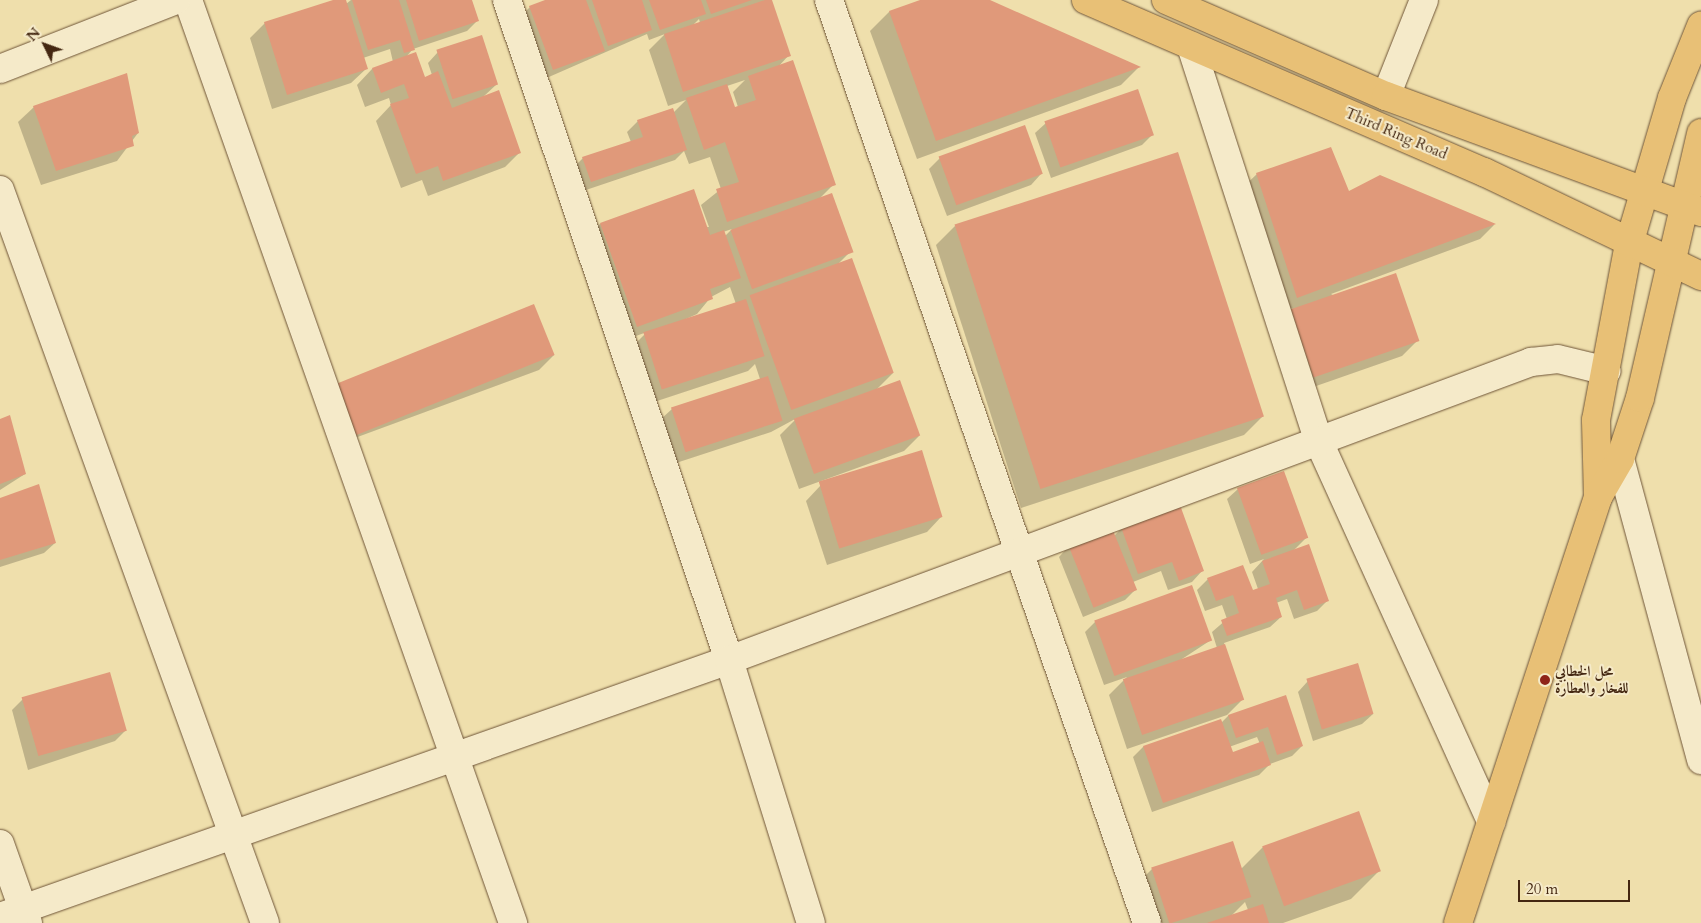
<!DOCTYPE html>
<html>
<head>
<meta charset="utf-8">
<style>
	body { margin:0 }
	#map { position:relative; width:1701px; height:923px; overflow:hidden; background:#efdfac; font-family:Cardo,Amiri,serif }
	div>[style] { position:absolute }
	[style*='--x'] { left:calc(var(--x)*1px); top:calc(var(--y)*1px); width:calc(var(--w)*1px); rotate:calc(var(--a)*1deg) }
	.shadow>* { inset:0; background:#0003 }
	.building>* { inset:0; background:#e0997a; transform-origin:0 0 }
	.roads { filter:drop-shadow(0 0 1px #6f5538) drop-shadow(0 0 1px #6f5538) }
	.street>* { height:28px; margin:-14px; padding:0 14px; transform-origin:14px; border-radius:14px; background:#f5eac9 }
	.primary>* { height:28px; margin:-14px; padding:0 14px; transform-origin:14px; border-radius:14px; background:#e8c076 }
	.highway>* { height:28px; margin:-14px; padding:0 14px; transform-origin:14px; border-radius:14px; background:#e8c076 }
	.dots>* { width:14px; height:14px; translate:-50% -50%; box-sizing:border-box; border:2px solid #f5eac9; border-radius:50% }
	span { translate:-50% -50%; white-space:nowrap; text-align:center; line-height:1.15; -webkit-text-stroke:4px #f5eac9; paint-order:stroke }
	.street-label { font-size:15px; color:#442711 }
	.poi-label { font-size:15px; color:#442711; font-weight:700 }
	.left { translate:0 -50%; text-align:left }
	.north { position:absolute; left:20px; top:20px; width:50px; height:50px; -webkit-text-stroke:4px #f5eac9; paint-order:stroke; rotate:312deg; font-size:14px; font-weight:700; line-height:20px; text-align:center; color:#442711 }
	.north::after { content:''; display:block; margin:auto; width:18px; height:22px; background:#442711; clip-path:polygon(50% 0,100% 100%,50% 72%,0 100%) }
	.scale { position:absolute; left:1518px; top:880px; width:112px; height:22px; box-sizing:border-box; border:2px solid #442711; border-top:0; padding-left:6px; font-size:15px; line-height:18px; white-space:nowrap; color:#442711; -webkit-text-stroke:4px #f5eac9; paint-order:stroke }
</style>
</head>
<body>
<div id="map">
	<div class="shadow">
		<div style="clip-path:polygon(337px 0,346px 4px,351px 0,471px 0,477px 21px,467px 31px,413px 49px,406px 57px,425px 78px,432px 75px,428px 63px,438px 52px,497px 84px,483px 97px,520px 152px,505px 167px,428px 196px,422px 180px,401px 188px,376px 121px,391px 105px,389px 98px,365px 107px,357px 85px,372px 69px,393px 62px,390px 49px,363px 58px,367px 68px,351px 83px,272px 109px,250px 38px,265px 23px)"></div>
		<div style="clip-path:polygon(evenodd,549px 0,771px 0,789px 55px,778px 67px,834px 184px,820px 198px,851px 251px,838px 264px,893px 373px,875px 391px,919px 436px,904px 451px,799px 489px,780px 435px,797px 418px,771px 432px,676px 463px,661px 419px,672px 409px,760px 379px,755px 364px,748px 371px,648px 404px,629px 350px,647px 332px,622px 341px,585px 239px,600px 224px,709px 227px,701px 205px,721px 189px,710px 157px,689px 164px,684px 151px,675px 160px,580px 192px,573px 168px,583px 158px,631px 142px,627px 132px,638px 121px,673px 113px,686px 100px,668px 106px,649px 50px,665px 34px,649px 40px,647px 34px,542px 80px,519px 18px,530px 7px,549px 0,699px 19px,700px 23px,693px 25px,699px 19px,549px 0,745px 80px,733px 92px,738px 107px,734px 108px,727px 86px,745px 80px,549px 0,732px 229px,725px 236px,723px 232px,732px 229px,549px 0,730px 287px,736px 304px,675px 324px,697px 314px,711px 297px,730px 287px)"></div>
		<div style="clip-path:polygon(924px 0,987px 0,1139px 67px,1121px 85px,917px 159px,870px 31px,889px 12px)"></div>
		<div style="clip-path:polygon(34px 107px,138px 133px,117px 161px,41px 185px,18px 122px)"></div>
		<div style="clip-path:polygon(1046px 123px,1153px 134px,1142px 145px,1051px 178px,1035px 133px)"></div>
		<div style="clip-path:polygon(940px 158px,1041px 174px,1031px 185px,947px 216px,929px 169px)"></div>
		<div style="clip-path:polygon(1257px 174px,1348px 192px,1380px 177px,1494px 225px,1480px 239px,1331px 294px,1417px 341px,1402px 356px,1299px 392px,1276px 325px,1293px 308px,1282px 312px,1241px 189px)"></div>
		<div style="clip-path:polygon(955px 226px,1263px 416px,1244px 435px,1021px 508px,936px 245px)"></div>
		<div style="clip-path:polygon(554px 355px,539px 370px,344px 442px,317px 391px)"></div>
		<div style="clip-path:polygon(0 421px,25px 474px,0 490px)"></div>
		<div style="clip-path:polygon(821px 485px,942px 516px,927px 532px,827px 565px,806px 501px)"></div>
		<div style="clip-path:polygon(1238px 489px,1306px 538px,1293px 551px,1328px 600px,1317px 611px,1294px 619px,1287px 599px,1276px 603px,1281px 617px,1270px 627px,1224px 643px,1242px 700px,1227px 715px,1127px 749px,1109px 695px,1127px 677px,1104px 685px,1085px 632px,1095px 622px,1211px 640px,1179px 661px,1217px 648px,1212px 632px,1227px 619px,1222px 605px,1205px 611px,1197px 590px,1208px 579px,1252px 592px,1258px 589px,1252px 572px,1264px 559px,1250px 564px,1227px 499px)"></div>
		<div style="clip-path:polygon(0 499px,55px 543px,44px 553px,0 567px)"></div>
		<div style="clip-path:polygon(1122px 528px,1202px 571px,1192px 582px,1168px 590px,1161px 571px,1133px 582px,1136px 589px,1125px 600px,1083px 617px,1059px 557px,1069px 546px,1114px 536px)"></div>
		<div style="clip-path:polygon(1308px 681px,1373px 714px,1362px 724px,1313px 741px,1298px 692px)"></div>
		<div style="clip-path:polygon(evenodd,1285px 696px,1302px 746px,1292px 756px,1270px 764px,1259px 775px,1152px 812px,1133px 757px,1143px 747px,1221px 723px,1228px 716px,1285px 696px,1257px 737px,1260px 744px,1232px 754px,1229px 747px,1257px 737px)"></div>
		<div style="clip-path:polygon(23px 699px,125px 731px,115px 741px,28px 770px,12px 710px)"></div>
		<div style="clip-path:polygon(evenodd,1263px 847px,1379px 871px,1351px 899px,1283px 923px,1133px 923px,1124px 897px,1152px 869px,1241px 869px,1263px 847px,1245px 902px,1248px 910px,1231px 916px,1245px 902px)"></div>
	</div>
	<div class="building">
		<div style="clip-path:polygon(333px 0,346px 0,368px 69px,287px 95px,264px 22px)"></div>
		<div style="clip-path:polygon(352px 0,399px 0,415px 50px,404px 53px,400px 40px,368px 50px)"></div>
		<div style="clip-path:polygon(406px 0,472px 0,479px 21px,419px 41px)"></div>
		<div style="clip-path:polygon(545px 0,586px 0,605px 51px,553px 70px,529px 6px)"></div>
		<div style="clip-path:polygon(592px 0,642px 0,652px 30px,608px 46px)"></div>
		<div style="clip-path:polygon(649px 0,701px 0,706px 14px,660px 30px)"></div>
		<div style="clip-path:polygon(706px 0,752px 0,711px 14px)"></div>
		<div style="clip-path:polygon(765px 0,772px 0,791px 56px,683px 92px,664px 34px)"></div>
		<div style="clip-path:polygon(920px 0,990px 0,1141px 67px,936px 141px,889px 11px)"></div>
		<div style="left:482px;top:35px;width:52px;height:48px;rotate:72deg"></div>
		<div style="clip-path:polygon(416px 52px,425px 77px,438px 71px,452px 108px,499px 90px,521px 153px,443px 181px,438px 166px,416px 174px,390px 104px,409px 98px,404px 84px,381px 93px,372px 68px)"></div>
		<div style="clip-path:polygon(793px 60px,836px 185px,727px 222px,716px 189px,739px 182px,725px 142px,704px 150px,686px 98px,727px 84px,735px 107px,756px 100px,748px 76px)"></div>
		<div style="clip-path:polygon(127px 73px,139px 133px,132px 136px,134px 146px,56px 171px,33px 106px)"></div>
		<div style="left:1138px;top:89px;width:49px;height:99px;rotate:71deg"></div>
		<div style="clip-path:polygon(673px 108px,687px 150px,591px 182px,582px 157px,643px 137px,637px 120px)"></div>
		<div style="left:1025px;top:125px;width:52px;height:92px;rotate:70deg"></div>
		<div style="clip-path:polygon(1331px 147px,1349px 191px,1380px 175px,1496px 224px,1297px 298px,1256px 173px)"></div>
		<div style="left:1178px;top:152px;width:278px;height:235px;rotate:72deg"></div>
		<div style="clip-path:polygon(694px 189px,710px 235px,724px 230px,741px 278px,710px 289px,713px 299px,637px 327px,600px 223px)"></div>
		<div style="left:832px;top:193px;width:63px;height:108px;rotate:70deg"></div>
		<div style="left:852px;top:258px;width:122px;height:109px;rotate:70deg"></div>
		<div style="left:1396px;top:273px;width:72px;height:112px;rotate:71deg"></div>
		<div style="left:746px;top:299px;width:60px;height:108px;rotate:72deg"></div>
		<div style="left:534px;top:304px;width:55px;height:215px;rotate:68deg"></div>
		<div style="left:768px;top:376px;width:47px;height:102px;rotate:72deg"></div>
		<div style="left:900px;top:380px;width:59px;height:113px;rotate:70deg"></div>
		<div style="clip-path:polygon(10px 415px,26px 474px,0 484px,0 419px)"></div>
		<div style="left:922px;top:450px;width:70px;height:108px;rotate:73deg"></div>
		<div style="left:1284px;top:471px;width:71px;height:50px;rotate:70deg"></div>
		<div style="clip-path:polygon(39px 484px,56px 543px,0 560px,0 498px)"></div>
		<div style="clip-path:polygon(1180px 505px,1204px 571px,1179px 581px,1172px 562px,1138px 574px,1121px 527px)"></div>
		<div style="left:1112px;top:528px;width:67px;height:47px;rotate:68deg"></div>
		<div style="clip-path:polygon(1309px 544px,1329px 601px,1304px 610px,1297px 590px,1276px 598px,1282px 617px,1227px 636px,1221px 620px,1239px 613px,1233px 595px,1216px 601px,1207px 578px,1243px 565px,1253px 590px,1270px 584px,1262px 561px)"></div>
		<div style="left:1192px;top:585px;width:59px;height:104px;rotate:70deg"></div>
		<div style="left:1225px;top:644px;width:59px;height:108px;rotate:71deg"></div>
		<div style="left:1358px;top:663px;width:53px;height:54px;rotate:73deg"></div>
		<div style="left:110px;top:672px;width:61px;height:92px;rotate:74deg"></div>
		<div style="clip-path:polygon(1286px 695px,1303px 746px,1277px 755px,1268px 727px,1236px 738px,1228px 715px)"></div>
		<div style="clip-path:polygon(1221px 719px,1233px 752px,1263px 741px,1271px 765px,1163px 803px,1143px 746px)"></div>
		<div style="left:1359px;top:811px;width:64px;height:103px;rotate:70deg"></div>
		<div style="left:1233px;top:841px;width:59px;height:86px;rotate:72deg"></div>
		<div style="clip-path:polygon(1263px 904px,1269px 923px,1207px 923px)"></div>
	</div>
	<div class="roads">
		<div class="street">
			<div style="--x:188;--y:0;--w:979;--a:70.6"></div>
			<div style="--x:507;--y:0;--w:696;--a:71.41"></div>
			<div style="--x:729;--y:660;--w:275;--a:72.7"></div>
			<div style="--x:829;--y:0;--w:976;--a:70.99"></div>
			<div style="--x:1191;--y:46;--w:416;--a:72.1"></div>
			<div style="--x:1319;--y:442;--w:417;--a:65.6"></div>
			<div style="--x:0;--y:69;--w:189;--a:-21.4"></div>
			<div style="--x:1386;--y:96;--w:103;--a:-68.4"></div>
			<div style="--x:0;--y:190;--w:779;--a:70.12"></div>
			<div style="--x:1620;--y:459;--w:312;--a:74.9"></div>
			<div style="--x:0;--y:844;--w:84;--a:70.5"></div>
			<div style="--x:0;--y:917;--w:773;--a:-19.42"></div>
			<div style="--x:729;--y:660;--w:856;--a:-20.38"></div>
			<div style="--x:1531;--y:362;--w:27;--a:-6"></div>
			<div style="--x:1558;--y:359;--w:50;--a:13.8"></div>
		</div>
		<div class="primary">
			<div style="--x:1598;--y:497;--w:77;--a:-91.5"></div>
			<div style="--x:1596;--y:420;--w:179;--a:-79.4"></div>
			<div style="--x:1629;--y:244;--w:152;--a:-73.6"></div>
			<div style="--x:1672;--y:98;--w:78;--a:-68.1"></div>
			<div style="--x:1458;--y:923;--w:448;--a:-71.8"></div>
			<div style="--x:1598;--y:497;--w:44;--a:-59.9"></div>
			<div style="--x:1620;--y:459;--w:64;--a:-71.8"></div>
			<div style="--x:1640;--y:398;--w:272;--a:-77"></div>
		</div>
		<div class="highway">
			<div style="--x:1086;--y:0;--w:434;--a:23.4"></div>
			<div style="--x:1484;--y:172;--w:241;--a:25.6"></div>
			<div style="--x:1166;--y:0;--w:240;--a:23.6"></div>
			<div style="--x:1386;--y:96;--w:336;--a:20.2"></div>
		</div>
	</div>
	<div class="dots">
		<div style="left:1545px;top:680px;background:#8f2418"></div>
	</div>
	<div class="street-label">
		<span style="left:1396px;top:134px;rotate:23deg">Third Ring Road</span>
	</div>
	<div class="poi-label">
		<span class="left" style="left:1555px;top:680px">محل الخطابي<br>للفخار والعطارة</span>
	</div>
	<div class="north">N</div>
	<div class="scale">20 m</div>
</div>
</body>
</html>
